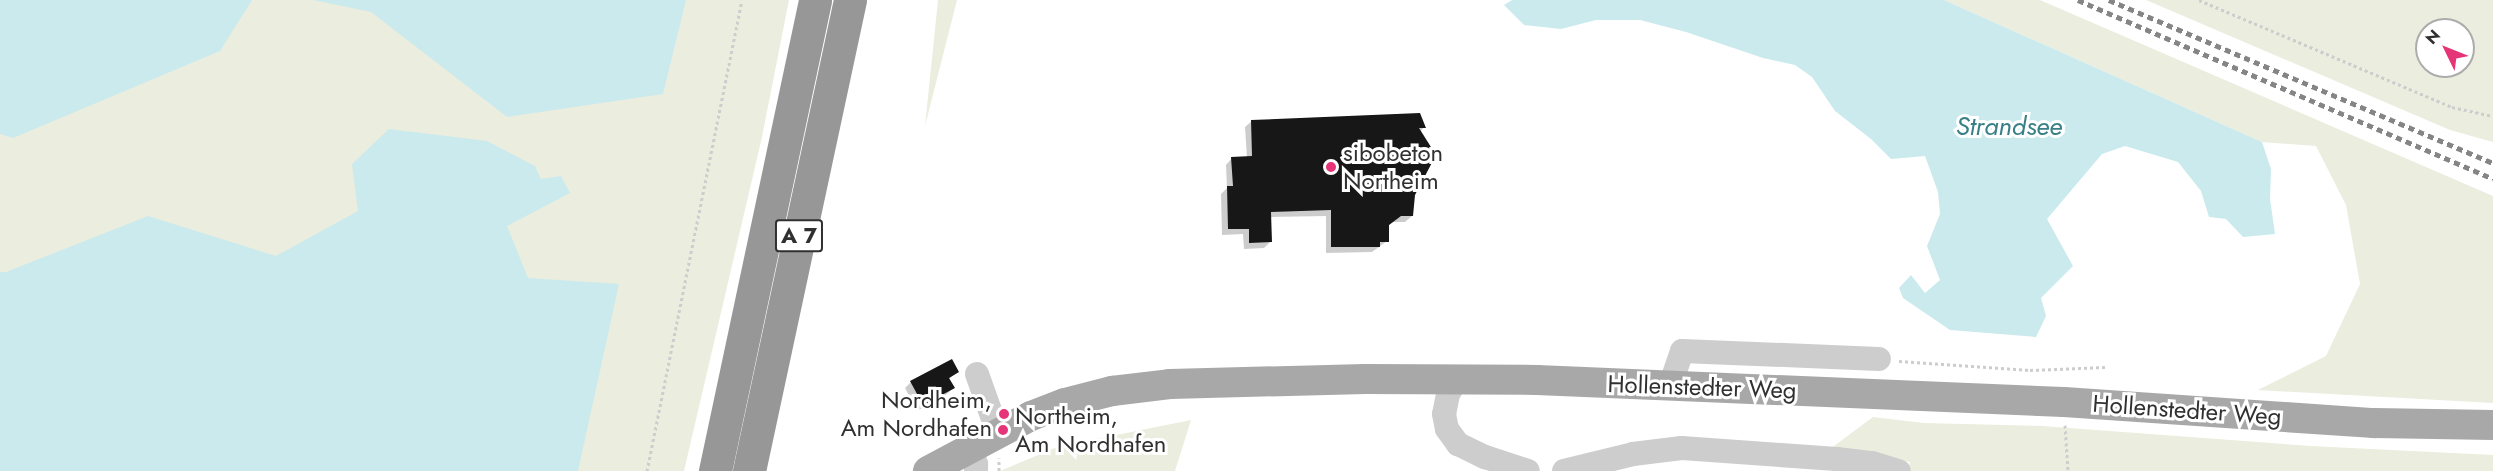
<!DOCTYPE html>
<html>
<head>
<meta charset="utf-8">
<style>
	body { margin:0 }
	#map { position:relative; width:2493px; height:471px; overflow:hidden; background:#fff; font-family:Jost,sans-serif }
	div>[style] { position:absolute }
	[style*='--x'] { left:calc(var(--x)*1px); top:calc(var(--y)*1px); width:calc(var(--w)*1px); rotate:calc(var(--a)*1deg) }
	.green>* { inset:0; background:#ebedde }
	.water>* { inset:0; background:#cbeaed }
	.shadow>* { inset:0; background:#0003 }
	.building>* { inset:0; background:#171717 }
	.path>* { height:3px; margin-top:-1.5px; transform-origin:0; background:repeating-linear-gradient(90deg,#cdcdcd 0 3px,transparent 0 6px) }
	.minor>* { height:24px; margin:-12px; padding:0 12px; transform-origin:12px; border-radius:12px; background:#cdcdcd }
	.major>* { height:30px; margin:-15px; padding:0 15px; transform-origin:15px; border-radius:15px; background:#a8a8a8 }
	.highway>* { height:33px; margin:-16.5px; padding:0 16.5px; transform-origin:16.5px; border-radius:16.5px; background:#979797 }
	.rail>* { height:4.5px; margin-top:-2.25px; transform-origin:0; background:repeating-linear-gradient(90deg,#858585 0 6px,transparent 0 10.5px) }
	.dots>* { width:16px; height:16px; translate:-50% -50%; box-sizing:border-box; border:3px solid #fff; border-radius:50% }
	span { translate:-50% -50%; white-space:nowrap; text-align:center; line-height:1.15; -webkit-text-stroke:6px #fff; paint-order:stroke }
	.shield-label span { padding:2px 4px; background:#fff; border:2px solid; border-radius:4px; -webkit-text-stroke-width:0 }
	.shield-label { font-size:22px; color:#303030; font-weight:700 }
	.poi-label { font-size:24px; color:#303030 }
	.left { translate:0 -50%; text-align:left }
	.right { translate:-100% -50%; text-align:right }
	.street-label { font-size:24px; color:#303030 }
	.water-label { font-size:26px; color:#398086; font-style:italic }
	.north { position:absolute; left:2415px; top:18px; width:60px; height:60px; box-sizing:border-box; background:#fff; border:2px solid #acacac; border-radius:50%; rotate:313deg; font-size:16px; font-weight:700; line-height:24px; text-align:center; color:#303030 }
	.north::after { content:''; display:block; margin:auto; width:21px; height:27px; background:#e53477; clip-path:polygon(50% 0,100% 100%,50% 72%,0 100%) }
</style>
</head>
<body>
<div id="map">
	<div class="green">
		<div style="clip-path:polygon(0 0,789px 0,762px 137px,684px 471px,0 471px)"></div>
		<div style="clip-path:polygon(938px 0,957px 0,925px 126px)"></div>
		<div style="clip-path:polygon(1944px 0,2040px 0,2493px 196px,2493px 403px,2258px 390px,2326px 356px,2360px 284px,2346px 205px,2316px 146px,2262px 142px)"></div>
		<div style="clip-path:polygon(evenodd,2146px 0,2493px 0,2493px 142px,2450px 130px,2146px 0,2427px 30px,2463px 30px,2463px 66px,2427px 66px,2427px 30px)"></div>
		<div style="clip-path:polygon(1873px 417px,1924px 423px,2042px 426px,2310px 446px,2493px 455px,2493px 471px,1907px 471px,1910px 462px,1830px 449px)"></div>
		<div style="clip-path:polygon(1191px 420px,1175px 471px,1000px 471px,1057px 447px)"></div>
	</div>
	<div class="water">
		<div style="clip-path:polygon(0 0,252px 0,220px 51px,13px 138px,0 134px)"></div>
		<div style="clip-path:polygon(313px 0,686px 0,663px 94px,507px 117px,371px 12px)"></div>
		<div style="clip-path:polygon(1512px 0,1944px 0,2262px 142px,2271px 169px,2270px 199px,2275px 234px,2243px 237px,2226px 219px,2209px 217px,2201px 191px,2178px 162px,2125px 146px,2102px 154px,2047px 219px,2073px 266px,2041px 298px,2046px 316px,2036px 337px,1950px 330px,1903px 298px,1899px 288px,1911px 275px,1925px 293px,1940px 280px,1927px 246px,1940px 214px,1938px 192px,1925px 156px,1891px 159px,1871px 139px,1835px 111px,1812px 77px,1795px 65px,1763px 58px,1686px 32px,1640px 20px,1596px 20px,1561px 29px,1524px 25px,1504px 5px)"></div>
		<div style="clip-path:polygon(389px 129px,487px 141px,535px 166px,541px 179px,561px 176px,570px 193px,507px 226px,528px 278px,619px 284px,578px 471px,0 471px,0 272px,6px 272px,148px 216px,276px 256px,358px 211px,352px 164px)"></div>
	</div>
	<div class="shadow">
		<div style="clip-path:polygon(1252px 121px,1424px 127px,1420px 132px,1412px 216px,1405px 222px,1393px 222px,1387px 226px,1387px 241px,1372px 252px,1326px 253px,1326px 216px,1270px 217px,1270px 242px,1264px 248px,1244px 249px,1243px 234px,1222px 235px,1221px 194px,1227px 188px,1226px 165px,1232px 158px,1247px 158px,1245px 127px)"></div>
		<div style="clip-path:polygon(957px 372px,948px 380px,953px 388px,947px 394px,917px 411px,905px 388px,911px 382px)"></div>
	</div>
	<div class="building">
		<div style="clip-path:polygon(1420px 113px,1426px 128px,1419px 128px,1436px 155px,1415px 195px,1413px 216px,1401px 216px,1389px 225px,1389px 242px,1380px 242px,1380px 247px,1331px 247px,1331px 210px,1271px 212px,1272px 242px,1249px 243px,1249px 229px,1228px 229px,1227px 186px,1233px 186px,1231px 157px,1252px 156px,1251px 120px)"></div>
		<div style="clip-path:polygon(952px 359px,959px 372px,949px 378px,955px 388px,923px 405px,910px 381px)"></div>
	</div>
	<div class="path">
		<div style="--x:2199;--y:0;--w:275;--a:22.9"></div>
		<div style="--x:2452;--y:107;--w:42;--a:12.4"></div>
		<div style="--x:1899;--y:361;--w:131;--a:3.9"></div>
		<div style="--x:2030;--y:370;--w:75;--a:-2.3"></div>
		<div style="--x:2065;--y:425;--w:46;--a:86.3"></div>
		<div style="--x:647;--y:471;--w:480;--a:-78.6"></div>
		<div style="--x:999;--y:471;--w:13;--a:-90"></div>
	</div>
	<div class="minor">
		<div style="--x:977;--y:374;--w:63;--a:70.4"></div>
		<div style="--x:1458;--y:378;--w:19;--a:122"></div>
		<div style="--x:1448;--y:394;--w:20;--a:101"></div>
		<div style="--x:1444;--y:414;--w:15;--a:79"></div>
		<div style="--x:1447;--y:429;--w:19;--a:54"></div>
		<div style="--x:1458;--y:444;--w:30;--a:26"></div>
		<div style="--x:1485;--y:457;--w:45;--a:18"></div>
		<div style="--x:1670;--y:386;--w:37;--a:-71"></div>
		<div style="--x:1682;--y:351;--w:197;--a:2.3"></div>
		<div style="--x:968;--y:448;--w:18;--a:63"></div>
		<div style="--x:976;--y:464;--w:7;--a:90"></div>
		<div style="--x:1564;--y:471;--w:71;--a:-13.8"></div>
		<div style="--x:1633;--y:454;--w:49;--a:-7"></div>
		<div style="--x:1682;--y:448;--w:155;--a:4.1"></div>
		<div style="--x:1837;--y:459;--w:35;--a:7"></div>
		<div style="--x:1872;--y:463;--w:28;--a:17"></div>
	</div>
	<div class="major">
		<div style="--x:928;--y:471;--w:117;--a:-28.1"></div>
		<div style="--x:1031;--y:416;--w:36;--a:-21"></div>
		<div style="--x:1065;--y:403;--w:49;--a:-14.3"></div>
		<div style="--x:1112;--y:391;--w:58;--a:-6.9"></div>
		<div style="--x:1170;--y:384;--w:195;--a:-1.5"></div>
		<div style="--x:1365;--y:379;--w:172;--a:0.3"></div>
		<div style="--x:1537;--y:380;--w:527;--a:2.39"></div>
		<div style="--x:2064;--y:402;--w:311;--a:3.9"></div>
		<div style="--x:2374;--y:423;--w:119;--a:1"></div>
	</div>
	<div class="highway">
		<div style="--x:715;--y:471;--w:481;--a:-78"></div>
		<div style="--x:749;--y:471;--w:482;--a:-77.9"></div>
	</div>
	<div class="rail">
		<div style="--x:2078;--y:0;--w:452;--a:23.3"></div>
		<div style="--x:2109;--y:0;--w:417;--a:23"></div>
	</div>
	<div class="dots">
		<div style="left:1331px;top:167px;background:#e53477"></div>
		<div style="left:1004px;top:414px;background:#e53477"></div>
		<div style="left:1003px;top:430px;background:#e53477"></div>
	</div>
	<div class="shield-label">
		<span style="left:799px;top:236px">A 7</span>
	</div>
	<div class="poi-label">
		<span class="left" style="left:1343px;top:167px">sibobeton<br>Northeim</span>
		<span class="right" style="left:992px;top:414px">Nordheim,<br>Am Nordhafen</span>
		<span class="left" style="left:1015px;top:430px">Northeim,<br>Am Nordhafen</span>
	</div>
	<div class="street-label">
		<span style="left:1702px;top:387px;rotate:2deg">Hollenstedter Weg</span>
		<span style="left:2187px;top:410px;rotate:4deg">Hollenstedter Weg</span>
	</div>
	<div class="water-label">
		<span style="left:2009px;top:127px">Strandsee</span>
	</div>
	<div class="north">N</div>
</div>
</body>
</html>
